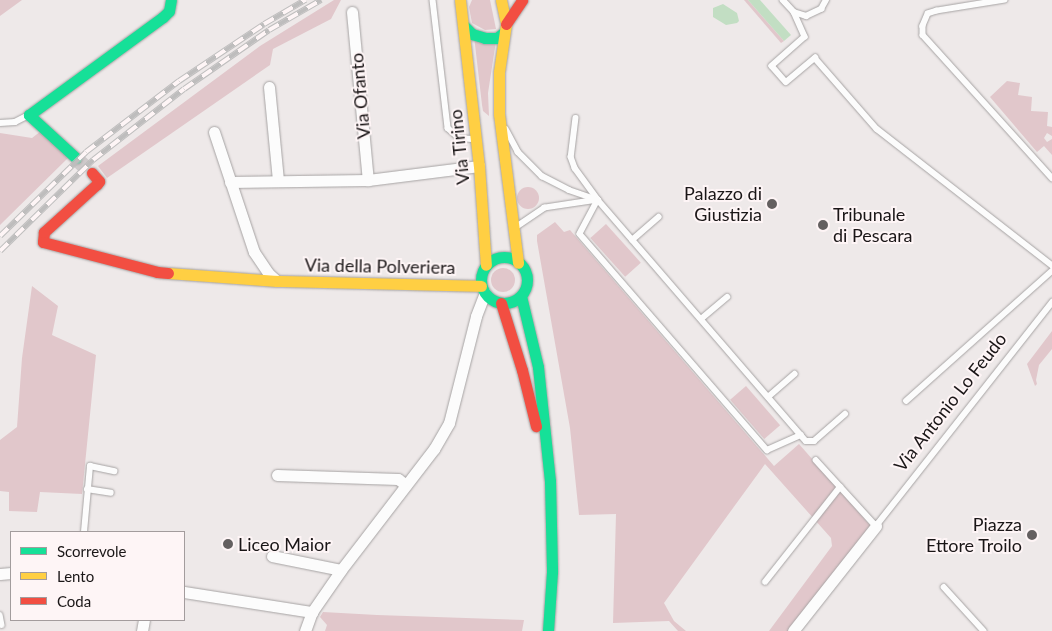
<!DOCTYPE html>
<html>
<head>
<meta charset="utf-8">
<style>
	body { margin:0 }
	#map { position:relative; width:1052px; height:631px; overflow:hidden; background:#eee9e9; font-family:Lato,sans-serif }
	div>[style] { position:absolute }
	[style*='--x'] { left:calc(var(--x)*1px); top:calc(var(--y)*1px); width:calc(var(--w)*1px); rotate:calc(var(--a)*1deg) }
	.green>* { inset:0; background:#e1c7cb; transform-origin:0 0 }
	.round { border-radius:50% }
	.water>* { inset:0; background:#c2dec3 }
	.secondary-tunnel>* { height:15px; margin-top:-7.5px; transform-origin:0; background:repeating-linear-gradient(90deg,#cec9ca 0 15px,transparent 0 23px) }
	.roads { filter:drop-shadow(0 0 1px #a6a3a3) drop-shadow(0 0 1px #a6a3a3) }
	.lane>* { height:5.5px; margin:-2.75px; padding:0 2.75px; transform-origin:2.75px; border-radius:2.75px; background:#fcfcfc }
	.street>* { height:11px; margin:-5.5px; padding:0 5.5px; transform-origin:5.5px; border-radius:5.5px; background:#fcfcfc }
	.fast>* { height:11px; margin:-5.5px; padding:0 5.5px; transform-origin:5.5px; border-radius:5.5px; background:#16e098 }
	.fast>.ring { margin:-5.5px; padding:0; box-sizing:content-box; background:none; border:11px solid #16e098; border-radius:50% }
	.slow>* { height:11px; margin:-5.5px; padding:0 5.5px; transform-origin:5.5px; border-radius:5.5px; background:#ffcf43 }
	.jam>* { height:11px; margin:-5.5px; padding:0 5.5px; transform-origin:5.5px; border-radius:5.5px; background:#f24e42 }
	.rail>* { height:5.5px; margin-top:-2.75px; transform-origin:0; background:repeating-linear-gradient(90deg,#fef5f6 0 11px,#bebdbd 0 22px); box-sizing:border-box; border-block:1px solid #bebdbd }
	.dots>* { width:14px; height:14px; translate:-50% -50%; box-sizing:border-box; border:2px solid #fef5f6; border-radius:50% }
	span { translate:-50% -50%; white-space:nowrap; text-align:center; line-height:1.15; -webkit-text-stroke:4px #fef5f6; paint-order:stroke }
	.street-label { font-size:18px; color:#1a1617 }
	.poi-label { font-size:18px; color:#1a1617 }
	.right { translate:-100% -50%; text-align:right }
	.left { translate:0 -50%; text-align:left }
	.legend { position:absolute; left:10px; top:531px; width:175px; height:90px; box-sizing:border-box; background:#fef5f6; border:1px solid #a39c9d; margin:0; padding:6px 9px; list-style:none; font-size:15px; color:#1a1617 }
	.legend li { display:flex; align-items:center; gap:10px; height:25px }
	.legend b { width:25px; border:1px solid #a39c9d }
</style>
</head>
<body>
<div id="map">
	<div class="green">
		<div style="clip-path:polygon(0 0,22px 0,0 16px)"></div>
		<div style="clip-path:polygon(334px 0,341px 0,331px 19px,273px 49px,270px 65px,107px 178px,98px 166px,260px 46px)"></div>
		<div style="clip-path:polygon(472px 0,490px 0,496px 29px,485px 30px,472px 23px,469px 7px)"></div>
		<div style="clip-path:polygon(744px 0,748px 0,784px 41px,781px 43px)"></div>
		<div style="clip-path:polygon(474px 36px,496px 41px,488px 93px,489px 116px,483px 111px,482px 105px)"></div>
		<div style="clip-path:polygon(1007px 81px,1020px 83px,1018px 95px,1032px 97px,1031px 111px,1048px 112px,1047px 126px,1052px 127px,1052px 136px,1047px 133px,1044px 138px,1047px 142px,1052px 139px,1052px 155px,1044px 146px,1037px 152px,990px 97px)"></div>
		<div style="clip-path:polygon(41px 131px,69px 157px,0 225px,0 133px,32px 138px)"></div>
		<div class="round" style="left:517px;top:187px;width:22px;height:22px"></div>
		<div style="clip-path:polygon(555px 222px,564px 232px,570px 230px,774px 466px,799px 444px,876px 532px,793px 631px,769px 631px,832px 546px,831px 538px,765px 464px,664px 603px,674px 621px,686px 631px,678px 631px,669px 621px,613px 623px,616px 514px,579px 515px,570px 428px,537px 241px,537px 235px)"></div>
		<div style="left:606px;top:224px;width:52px;height:21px;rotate:48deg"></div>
		<div class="round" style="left:491px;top:268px;width:24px;height:24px"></div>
		<div style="clip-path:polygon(32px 286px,58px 306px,52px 335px,96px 355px,82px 494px,40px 492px,37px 512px,9px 511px,9px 492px,0 491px,0 440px,17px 427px,22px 358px)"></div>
		<div style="clip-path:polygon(1052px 331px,1052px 349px,1039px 365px,1036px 380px,1037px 384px,1035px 386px,1027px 364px)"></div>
		<div style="left:746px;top:386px;width:52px;height:21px;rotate:49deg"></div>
		<div style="clip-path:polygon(323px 612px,377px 615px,524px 620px,522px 631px,325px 631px,327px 625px,320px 617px)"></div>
	</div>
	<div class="water">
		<div style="clip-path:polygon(748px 0,760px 0,791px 35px,784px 41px)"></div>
		<div style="clip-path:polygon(723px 4px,737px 13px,739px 21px,737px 23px,726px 25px,713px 17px,713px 8px)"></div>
	</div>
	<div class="secondary-tunnel">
		<div style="--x:76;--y:158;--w:22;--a:43"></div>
	</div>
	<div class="roads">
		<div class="lane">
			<div style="--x:433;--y:0;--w:129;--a:83.3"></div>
			<div style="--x:448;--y:128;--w:15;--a:42"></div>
			<div style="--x:459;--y:138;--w:16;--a:4"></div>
			<div style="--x:783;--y:0;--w:16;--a:47"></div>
			<div style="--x:794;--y:12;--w:13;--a:18"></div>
			<div style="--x:806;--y:16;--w:17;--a:-25"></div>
			<div style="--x:821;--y:9;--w:10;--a:-61"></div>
			<div style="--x:1005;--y:0;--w:69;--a:170.8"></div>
			<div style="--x:937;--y:11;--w:9;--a:162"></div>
			<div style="--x:928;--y:14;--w:13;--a:113"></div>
			<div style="--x:923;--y:26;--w:9;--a:90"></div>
			<div style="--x:923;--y:35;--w:193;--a:47.9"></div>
			<div style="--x:794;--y:12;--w:27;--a:66"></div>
			<div style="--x:805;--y:37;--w:44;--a:138.7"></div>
			<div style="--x:772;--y:66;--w:21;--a:49"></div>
			<div style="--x:786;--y:82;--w:38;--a:-40"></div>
			<div style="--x:815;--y:58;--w:94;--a:48.9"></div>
			<div style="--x:877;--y:129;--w:222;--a:37.9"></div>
			<div style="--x:576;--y:118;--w:39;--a:97"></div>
			<div style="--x:571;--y:157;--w:12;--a:70"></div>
			<div style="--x:575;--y:168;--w:39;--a:54"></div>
			<div style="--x:598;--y:200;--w:318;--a:49.2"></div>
			<div style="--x:806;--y:441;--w:8;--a:0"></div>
			<div style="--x:814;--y:441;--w:41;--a:-41.1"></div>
			<div style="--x:0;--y:123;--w:15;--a:-4"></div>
			<div style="--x:15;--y:122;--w:16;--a:-27"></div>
			<div style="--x:506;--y:129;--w:26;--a:62"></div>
			<div style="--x:518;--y:152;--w:34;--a:45"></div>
			<div style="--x:542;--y:176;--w:30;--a:27"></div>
			<div style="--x:569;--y:190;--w:31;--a:19"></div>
			<div style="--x:598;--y:200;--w:54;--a:171.4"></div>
			<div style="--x:545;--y:208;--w:36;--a:146"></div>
			<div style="--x:598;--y:200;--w:38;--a:118"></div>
			<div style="--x:580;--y:234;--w:286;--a:49.1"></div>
			<div style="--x:767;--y:450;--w:37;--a:-24"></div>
			<div style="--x:632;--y:240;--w:35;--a:-41"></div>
			<div style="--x:701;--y:319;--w:34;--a:-40"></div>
			<div style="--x:768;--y:397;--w:35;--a:-41"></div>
			<div style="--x:906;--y:401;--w:195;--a:-41.7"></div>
			<div style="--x:816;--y:460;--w:89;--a:47.7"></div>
			<div style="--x:876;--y:526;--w:285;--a:-51.8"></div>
			<div style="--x:87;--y:489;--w:24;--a:9"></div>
			<div style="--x:84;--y:532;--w:66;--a:-84.8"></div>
			<div style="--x:90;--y:466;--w:25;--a:12"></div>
			<div style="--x:765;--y:582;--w:121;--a:-51.7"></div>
			<div style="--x:944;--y:587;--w:59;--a:47.7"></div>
			<div style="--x:0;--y:615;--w:10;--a:79"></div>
		</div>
		<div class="street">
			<div style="--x:352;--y:12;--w:169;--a:84.6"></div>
			<div style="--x:269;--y:87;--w:93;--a:84.5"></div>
			<div style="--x:214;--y:132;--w:126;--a:71.6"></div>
			<div style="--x:254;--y:252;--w:25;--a:56"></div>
			<div style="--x:268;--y:273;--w:12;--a:42"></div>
			<div style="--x:230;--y:182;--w:138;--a:-0.8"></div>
			<div style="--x:368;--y:180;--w:112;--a:-7.2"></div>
			<div style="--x:277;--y:475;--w:121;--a:1.9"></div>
			<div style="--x:398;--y:479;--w:10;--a:37"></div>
			<div style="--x:272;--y:556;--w:70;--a:11.5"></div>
			<div style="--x:0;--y:574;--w:11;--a:-5"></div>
			<div style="--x:184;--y:592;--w:130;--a:8.9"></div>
			<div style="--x:142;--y:631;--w:11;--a:-80"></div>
			<div style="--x:305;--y:631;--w:20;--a:-70"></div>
			<div style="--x:312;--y:612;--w:51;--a:-55.4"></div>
			<div style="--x:341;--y:570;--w:153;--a:-52.5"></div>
			<div style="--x:434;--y:449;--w:30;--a:-60"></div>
			<div style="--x:449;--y:423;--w:110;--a:-75.8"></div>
			<div style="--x:476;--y:316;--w:25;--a:-69"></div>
			<div style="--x:793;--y:631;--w:134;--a:-51.7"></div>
		</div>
		<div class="fast">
			<div style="--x:463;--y:25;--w:13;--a:45"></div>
			<div style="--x:472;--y:34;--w:14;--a:17"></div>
			<div style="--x:485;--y:38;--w:12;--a:0"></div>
			<div style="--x:497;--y:38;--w:8;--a:-40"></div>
			<div style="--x:76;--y:158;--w:64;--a:-137.5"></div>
			<div style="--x:29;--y:115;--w:166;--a:-36.2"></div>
			<div style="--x:163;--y:17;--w:8;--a:-45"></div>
			<div style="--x:169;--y:11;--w:11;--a:-80"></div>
			<div class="ring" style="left:481px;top:257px;width:35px;height:35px"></div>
			<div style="--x:521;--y:296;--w:73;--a:76.5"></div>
			<div style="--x:538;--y:367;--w:115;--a:84"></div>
			<div style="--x:550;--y:481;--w:91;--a:88.7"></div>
			<div style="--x:552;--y:572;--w:59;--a:93.9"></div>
		</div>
		<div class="slow">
			<div style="--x:460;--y:0;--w:167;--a:83.5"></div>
			<div style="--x:479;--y:166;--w:99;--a:86"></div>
			<div style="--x:501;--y:0;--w:25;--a:78"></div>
			<div style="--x:506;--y:24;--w:49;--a:98.3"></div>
			<div style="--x:499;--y:72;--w:42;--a:90"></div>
			<div style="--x:499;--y:114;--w:150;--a:82.7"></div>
			<div style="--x:168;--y:273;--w:109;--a:4.2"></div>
			<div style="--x:277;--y:281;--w:204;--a:1.4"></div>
		</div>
		<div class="jam">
			<div style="--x:506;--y:24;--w:29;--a:-56"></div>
			<div style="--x:92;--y:173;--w:11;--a:49"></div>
			<div style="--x:99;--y:181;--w:4;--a:124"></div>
			<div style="--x:97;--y:184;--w:72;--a:137.8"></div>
			<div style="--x:44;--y:232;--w:10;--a:96"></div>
			<div style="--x:43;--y:242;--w:118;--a:14.7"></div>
			<div style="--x:157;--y:272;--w:11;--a:5"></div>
			<div style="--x:501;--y:303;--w:70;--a:72.6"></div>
			<div style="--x:522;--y:370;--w:58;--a:76"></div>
		</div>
	</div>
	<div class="rail">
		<div style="--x:0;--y:236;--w:120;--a:-44.3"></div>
		<div style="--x:86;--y:152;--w:117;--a:-37.4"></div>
		<div style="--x:179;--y:81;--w:102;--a:-33.8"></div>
		<div style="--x:264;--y:24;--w:48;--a:-30.3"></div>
		<div style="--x:0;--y:251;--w:130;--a:-44.4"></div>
		<div style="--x:93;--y:160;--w:115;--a:-38"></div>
		<div style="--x:184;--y:89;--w:103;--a:-34.8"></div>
		<div style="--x:269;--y:30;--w:60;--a:-30"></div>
	</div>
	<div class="dots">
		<div style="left:772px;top:204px;background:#646060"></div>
		<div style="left:823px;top:225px;background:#646060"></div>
		<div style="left:1032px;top:535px;background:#646060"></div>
		<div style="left:228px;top:544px;background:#646060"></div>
	</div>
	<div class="street-label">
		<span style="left:360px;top:96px;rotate:-95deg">Via Ofanto</span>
		<span style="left:459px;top:147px;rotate:-96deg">Via Tirino</span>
		<span style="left:380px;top:266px;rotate:1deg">Via della Polveriera</span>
		<span style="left:950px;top:402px;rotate:-52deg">Via Antonio Lo Feudo</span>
	</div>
	<div class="poi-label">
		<span class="right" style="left:762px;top:204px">Palazzo di<br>Giustizia</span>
		<span class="left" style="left:833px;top:225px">Tribunale<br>di Pescara</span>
		<span class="right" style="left:1022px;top:535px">Piazza<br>Ettore Troilo</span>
		<span class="left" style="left:238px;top:544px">Liceo Maior</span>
	</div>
	<ul class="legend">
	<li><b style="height:6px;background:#16e098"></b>Scorrevole</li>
	<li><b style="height:6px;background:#ffcf43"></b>Lento</li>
	<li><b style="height:6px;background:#f24e42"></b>Coda</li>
	</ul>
</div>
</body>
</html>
